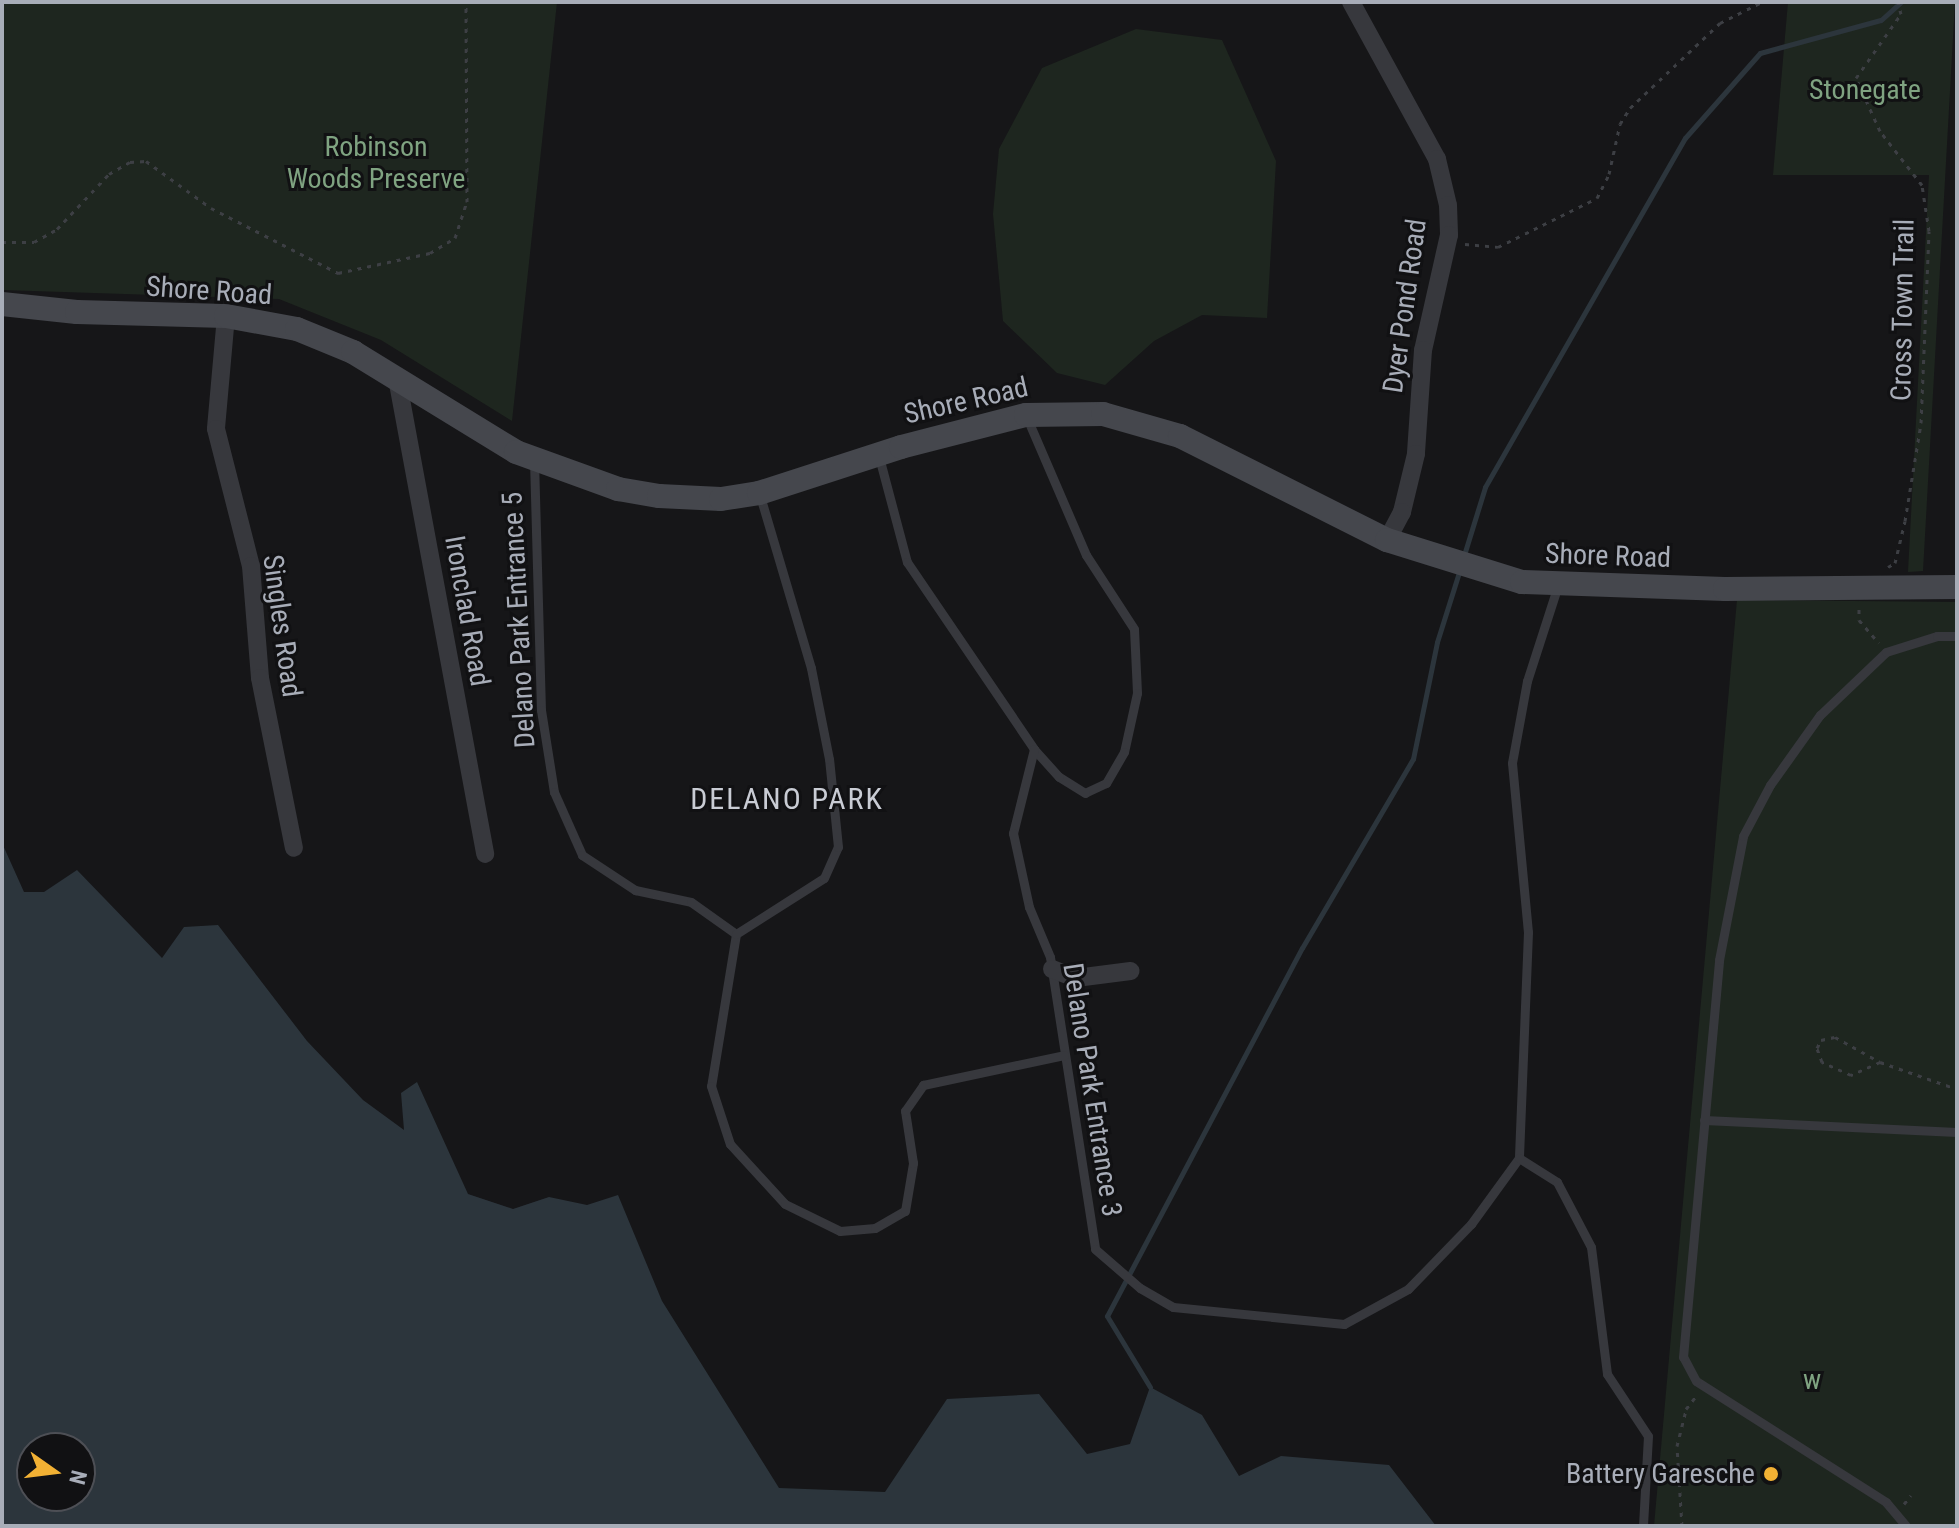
<!DOCTYPE html>
<html>
<head>
<meta charset="utf-8">
<style>
	body { margin:0 }
	#map { position:relative; width:1959px; height:1528px; overflow:hidden; background:#161618; font-family:"Roboto Condensed",sans-serif }
	div>[style] { position:absolute }
	[style*='--x'] { left:calc(var(--x)*1px); top:calc(var(--y)*1px); width:calc(var(--w)*1px); rotate:calc(var(--a)*1deg) }
	.green>* { inset:0; background:#1e261f }
	.water>* { inset:0; background:#2c353c }
	.stream>* { height:5px; margin:-2.5px; padding:0 2.5px; transform-origin:2.5px; border-radius:2.5px; background:#2c353c }
	.path>* { height:3px; margin-top:-1.5px; transform-origin:0; background:repeating-linear-gradient(90deg,#3d3f44 0 4px,transparent 0 10px) }
	.lane>* { height:9px; margin:-4.5px; padding:0 4.5px; transform-origin:4.5px; border-radius:4.5px; background:#37383d }
	.street>* { height:18px; margin:-9px; padding:0 9px; transform-origin:9px; border-radius:9px; background:#37383d }
	.secondary>* { height:24px; margin:-12px; padding:0 12px; transform-origin:12px; border-radius:12px; background:#45474d }
	.dots>* { width:22px; height:22px; translate:-50% -50%; box-sizing:border-box; border:4px solid #111113; border-radius:50% }
	span { translate:-50% -50%; white-space:nowrap; text-align:center; line-height:1.15; -webkit-text-stroke:6px #111113; paint-order:stroke }
	.park-label { font-size:28px; color:#7fa381 }
	.street-label { font-size:28px; color:#a8adb8 }
	.poi-label { font-size:28px; color:#a8adb8 }
	.right { translate:-100% -50%; text-align:right }
	.neighbourhood-label { font-size:30px; color:#c9ccd4; letter-spacing:2px }
	.frame { position:absolute; inset:0; border:4px solid #a8adb8; pointer-events:none }
	.north { position:absolute; left:16px; top:1432px; width:80px; height:80px; box-sizing:border-box; background:#111113; border:2px solid #4d4f55; border-radius:50%; rotate:104deg; font-size:22px; font-weight:700; line-height:32px; text-align:center; color:#a8adb8 }
	.north::after { content:''; display:block; margin:auto; width:28px; height:36px; background:#f2b134; clip-path:polygon(50% 0,100% 100%,50% 72%,0 100%) }
</style>
</head>
<body>
<div id="map">
	<div class="green">
		<div style="clip-path:polygon(2px 2px,557px 2px,512px 421px,381px 340px,279px 299px,2px 290px)"></div>
		<div style="clip-path:polygon(1788px 2px,1955px 2px,1923px 571px,1908px 572px,1929px 175px,1773px 175px)"></div>
		<div style="clip-path:polygon(1136px 29px,1222px 40px,1276px 161px,1267px 318px,1202px 315px,1154px 341px,1105px 385px,1057px 373px,1003px 321px,993px 214px,999px 149px,1042px 68px)"></div>
		<div style="clip-path:polygon(1737px 600px,1957px 602px,1957px 1526px,1654px 1526px)"></div>
	</div>
	<div class="water">
		<div style="clip-path:polygon(evenodd,2px 843px,24px 892px,44px 892px,77px 870px,162px 958px,184px 927px,218px 925px,307px 1041px,363px 1100px,404px 1130px,401px 1093px,417px 1082px,468px 1194px,513px 1209px,549px 1197px,587px 1205px,618px 1195px,662px 1301px,779px 1488px,885px 1492px,947px 1399px,1039px 1394px,1087px 1454px,1130px 1444px,1150px 1387px,1202px 1415px,1239px 1476px,1281px 1456px,1389px 1465px,1436px 1526px,2px 1526px,2px 843px,32px 1448px,80px 1448px,80px 1496px,32px 1496px,32px 1448px)"></div>
	</div>
	<div class="stream">
		<div style="--x:1464;--y:555;--w:71;--a:-72.8"></div>
		<div style="--x:1485;--y:487;--w:402;--a:-60.2"></div>
		<div style="--x:1685;--y:138;--w:113;--a:-48.6"></div>
		<div style="--x:1760;--y:53;--w:125;--a:-15.3"></div>
		<div style="--x:1881;--y:20;--w:27;--a:-42"></div>
		<div style="--x:1150;--y:1387;--w:83;--a:-121.2"></div>
		<div style="--x:1107;--y:1316;--w:416;--a:-62.1"></div>
		<div style="--x:1302;--y:948;--w:219;--a:-59.6"></div>
		<div style="--x:1413;--y:759;--w:119;--a:-78.4"></div>
		<div style="--x:1437;--y:642;--w:77;--a:-72.5"></div>
	</div>
	<div class="path">
		<div style="--x:2;--y:242;--w:32;--a:0"></div>
		<div style="--x:34;--y:242;--w:26;--a:-29"></div>
		<div style="--x:57;--y:229;--w:76;--a:-46.6"></div>
		<div style="--x:109;--y:174;--w:24;--a:-30"></div>
		<div style="--x:130;--y:162;--w:16;--a:-4"></div>
		<div style="--x:146;--y:161;--w:80;--a:35.9"></div>
		<div style="--x:211;--y:208;--w:143;--a:27.1"></div>
		<div style="--x:338;--y:273;--w:94;--a:-12.3"></div>
		<div style="--x:430;--y:253;--w:29;--a:-31"></div>
		<div style="--x:455;--y:238;--w:38;--a:-72"></div>
		<div style="--x:467;--y:202;--w:200;--a:-90.3"></div>
		<div style="--x:1465;--y:244;--w:33;--a:5"></div>
		<div style="--x:1498;--y:247;--w:110;--a:-26.3"></div>
		<div style="--x:1597;--y:198;--w:27;--a:-63"></div>
		<div style="--x:1609;--y:174;--w:51;--a:-77.6"></div>
		<div style="--x:1620;--y:124;--w:19;--a:-58"></div>
		<div style="--x:1630;--y:108;--w:124;--a:-43.4"></div>
		<div style="--x:1720;--y:23;--w:47;--a:-26.6"></div>
		<div style="--x:1888;--y:567;--w:8;--a:-30"></div>
		<div style="--x:1895;--y:563;--w:43;--a:-76.6"></div>
		<div style="--x:1905;--y:521;--w:99;--a:-80.7"></div>
		<div style="--x:1921;--y:423;--w:192;--a:-87.6"></div>
		<div style="--x:1929;--y:231;--w:47;--a:-98.7"></div>
		<div style="--x:1922;--y:185;--w:68;--a:-127.9"></div>
		<div style="--x:1880;--y:131;--w:58;--a:-114.4"></div>
		<div style="--x:1856;--y:78;--w:78;--a:-54.9"></div>
		<div style="--x:1901;--y:14;--w:12;--a:-104"></div>
		<div style="--x:1859;--y:609;--w:11;--a:90"></div>
		<div style="--x:1859;--y:620;--w:30;--a:49"></div>
		<div style="--x:1880;--y:1062;--w:32;--a:156"></div>
		<div style="--x:1851;--y:1075;--w:32;--a:-156"></div>
		<div style="--x:1822;--y:1062;--w:15;--a:-110"></div>
		<div style="--x:1817;--y:1048;--w:9;--a:-63"></div>
		<div style="--x:1821;--y:1040;--w:14;--a:-12"></div>
		<div style="--x:1835;--y:1037;--w:51;--a:29.1"></div>
		<div style="--x:1880;--y:1062;--w:82;--a:19.3"></div>
		<div style="--x:1904;--y:1504;--w:11;--a:-52"></div>
		<div style="--x:1682;--y:1526;--w:80;--a:-93.6"></div>
		<div style="--x:1677;--y:1446;--w:38;--a:-76"></div>
		<div style="--x:1686;--y:1409;--w:18;--a:-52"></div>
	</div>
	<div class="lane">
		<div style="--x:1027;--y:418;--w:149;--a:66.7"></div>
		<div style="--x:1086;--y:555;--w:88;--a:57"></div>
		<div style="--x:1134;--y:629;--w:64;--a:87.3"></div>
		<div style="--x:1137;--y:693;--w:60;--a:102.4"></div>
		<div style="--x:1124;--y:752;--w:36;--a:120"></div>
		<div style="--x:1106;--y:783;--w:23;--a:155"></div>
		<div style="--x:1085;--y:793;--w:31;--a:-148"></div>
		<div style="--x:1059;--y:777;--w:38;--a:-132"></div>
		<div style="--x:879;--y:457;--w:109;--a:75.1"></div>
		<div style="--x:907;--y:562;--w:226;--a:55.8"></div>
		<div style="--x:1034;--y:749;--w:87;--a:104"></div>
		<div style="--x:1013;--y:833;--w:76;--a:77.8"></div>
		<div style="--x:1029;--y:907;--w:54;--a:67.2"></div>
		<div style="--x:1050;--y:957;--w:295;--a:81.2"></div>
		<div style="--x:1095;--y:1249;--w:60;--a:40.9"></div>
		<div style="--x:1140;--y:1288;--w:38;--a:30"></div>
		<div style="--x:1173;--y:1307;--w:172;--a:5.7"></div>
		<div style="--x:1344;--y:1324;--w:73;--a:-28.7"></div>
		<div style="--x:1408;--y:1289;--w:91;--a:-45.9"></div>
		<div style="--x:1471;--y:1224;--w:82;--a:-54"></div>
		<div style="--x:534;--y:460;--w:250;--a:88.4"></div>
		<div style="--x:541;--y:710;--w:83;--a:81"></div>
		<div style="--x:554;--y:792;--w:69;--a:66"></div>
		<div style="--x:582;--y:855;--w:64;--a:33.4"></div>
		<div style="--x:635;--y:890;--w:57;--a:12.1"></div>
		<div style="--x:691;--y:902;--w:55;--a:35.4"></div>
		<div style="--x:736;--y:934;--w:154;--a:99.3"></div>
		<div style="--x:711;--y:1086;--w:61;--a:71.9"></div>
		<div style="--x:730;--y:1144;--w:81;--a:47.5"></div>
		<div style="--x:785;--y:1204;--w:61;--a:26.1"></div>
		<div style="--x:840;--y:1231;--w:35;--a:-5"></div>
		<div style="--x:875;--y:1228;--w:34;--a:-30"></div>
		<div style="--x:905;--y:1211;--w:49;--a:-80.5"></div>
		<div style="--x:913;--y:1163;--w:53;--a:-98.7"></div>
		<div style="--x:905;--y:1111;--w:32;--a:-55"></div>
		<div style="--x:923;--y:1085;--w:144;--a:-12"></div>
		<div style="--x:1558;--y:585;--w:101;--a:107.9"></div>
		<div style="--x:1527;--y:681;--w:83;--a:100.4"></div>
		<div style="--x:1512;--y:763;--w:170;--a:84.6"></div>
		<div style="--x:1528;--y:932;--w:226;--a:92.3"></div>
		<div style="--x:1519;--y:1158;--w:45;--a:32.3"></div>
		<div style="--x:1557;--y:1182;--w:73;--a:62.4"></div>
		<div style="--x:1591;--y:1247;--w:128;--a:82.8"></div>
		<div style="--x:1607;--y:1374;--w:74;--a:56.5"></div>
		<div style="--x:1648;--y:1436;--w:90;--a:93.2"></div>
		<div style="--x:736;--y:934;--w:104;--a:-32.5"></div>
		<div style="--x:824;--y:878;--w:34;--a:-66"></div>
		<div style="--x:838;--y:847;--w:88;--a:-95.8"></div>
		<div style="--x:829;--y:759;--w:93;--a:-101.2"></div>
		<div style="--x:811;--y:668;--w:179;--a:-106.5"></div>
		<div style="--x:1704;--y:1120;--w:253;--a:2.7"></div>
		<div style="--x:1906;--y:1526;--w:31;--a:-130"></div>
		<div style="--x:1886;--y:1502;--w:225;--a:-147.5"></div>
		<div style="--x:1696;--y:1381;--w:27;--a:-118"></div>
		<div style="--x:1683;--y:1357;--w:399;--a:-84.8"></div>
		<div style="--x:1719;--y:960;--w:126;--a:-79"></div>
		<div style="--x:1743;--y:836;--w:58;--a:-62.1"></div>
		<div style="--x:1770;--y:785;--w:86;--a:-54.5"></div>
		<div style="--x:1820;--y:715;--w:91;--a:-43.7"></div>
		<div style="--x:1886;--y:652;--w:53;--a:-17.4"></div>
		<div style="--x:1937;--y:636;--w:20;--a:0"></div>
	</div>
	<div class="street">
		<div style="--x:1351;--y:2;--w:179;--a:61.3"></div>
		<div style="--x:1437;--y:159;--w:47;--a:76.6"></div>
		<div style="--x:1448;--y:205;--w:30;--a:88"></div>
		<div style="--x:1449;--y:235;--w:118;--a:102.7"></div>
		<div style="--x:1423;--y:350;--w:104;--a:93.9"></div>
		<div style="--x:1416;--y:454;--w:60;--a:103.6"></div>
		<div style="--x:1402;--y:512;--w:32;--a:118"></div>
		<div style="--x:226;--y:316;--w:113;--a:95.1"></div>
		<div style="--x:216;--y:429;--w:141;--a:75.7"></div>
		<div style="--x:251;--y:566;--w:112;--a:85.4"></div>
		<div style="--x:260;--y:678;--w:173;--a:78.7"></div>
		<div style="--x:397;--y:378;--w:484;--a:79.5"></div>
		<div style="--x:1052;--y:969;--w:26;--a:21"></div>
		<div style="--x:1076;--y:978;--w:55;--a:-7.3"></div>
	</div>
	<div class="secondary">
		<div style="--x:2;--y:304;--w:75;--a:6.1"></div>
		<div style="--x:77;--y:312;--w:149;--a:1.5"></div>
		<div style="--x:226;--y:316;--w:72;--a:10.4"></div>
		<div style="--x:297;--y:329;--w:61;--a:22.3"></div>
		<div style="--x:353;--y:352;--w:191;--a:31.5"></div>
		<div style="--x:516;--y:452;--w:109;--a:19.9"></div>
		<div style="--x:618;--y:489;--w:42;--a:9.7"></div>
		<div style="--x:659;--y:496;--w:62;--a:2.8"></div>
		<div style="--x:721;--y:499;--w:38;--a:-9"></div>
		<div style="--x:759;--y:493;--w:149;--a:-17.9"></div>
		<div style="--x:901;--y:447;--w:129;--a:-14.4"></div>
		<div style="--x:1026;--y:415;--w:77;--a:-0.7"></div>
		<div style="--x:1103;--y:414;--w:80;--a:15.9"></div>
		<div style="--x:1180;--y:436;--w:232;--a:26.7"></div>
		<div style="--x:1387;--y:540;--w:141;--a:17.3"></div>
		<div style="--x:1522;--y:582;--w:203;--a:2"></div>
		<div style="--x:1725;--y:589;--w:232;--a:-0.5"></div>
	</div>
	<div class="dots">
		<div style="left:1771px;top:1474px;background:#f2b134"></div>
	</div>
	<div class="park-label">
		<span style="left:1865px;top:90px">Stonegate</span>
		<span style="left:376px;top:163px">Robinson<br>Woods Preserve</span>
		<span style="left:1812px;top:1380px">w</span>
	</div>
	<div class="street-label">
		<span style="left:209px;top:291px;rotate:4deg">Shore Road</span>
		<span style="left:1405px;top:306px;rotate:-82deg">Dyer Pond Road</span>
		<span style="left:1903px;top:310px;rotate:-89deg">Cross Town Trail</span>
		<span style="left:966px;top:401px;rotate:-13deg">Shore Road</span>
		<span style="left:1608px;top:556px;rotate:2deg">Shore Road</span>
		<span style="left:467px;top:611px;rotate:80deg">Ironclad Road</span>
		<span style="left:519px;top:620px;rotate:-93deg">Delano Park Entrance 5</span>
		<span style="left:282px;top:626px;rotate:82deg">Singles Road</span>
		<span style="left:1092px;top:1090px;rotate:81deg">Delano Park Entrance 3</span>
	</div>
	<div class="poi-label">
		<span class="right" style="left:1755px;top:1474px">Battery Garesche</span>
	</div>
	<div class="neighbourhood-label">
		<span style="left:787px;top:799px">DELANO PARK</span>
	</div>
	<div class="frame"></div>
	<div class="north">N</div>
</div>
</body>
</html>
